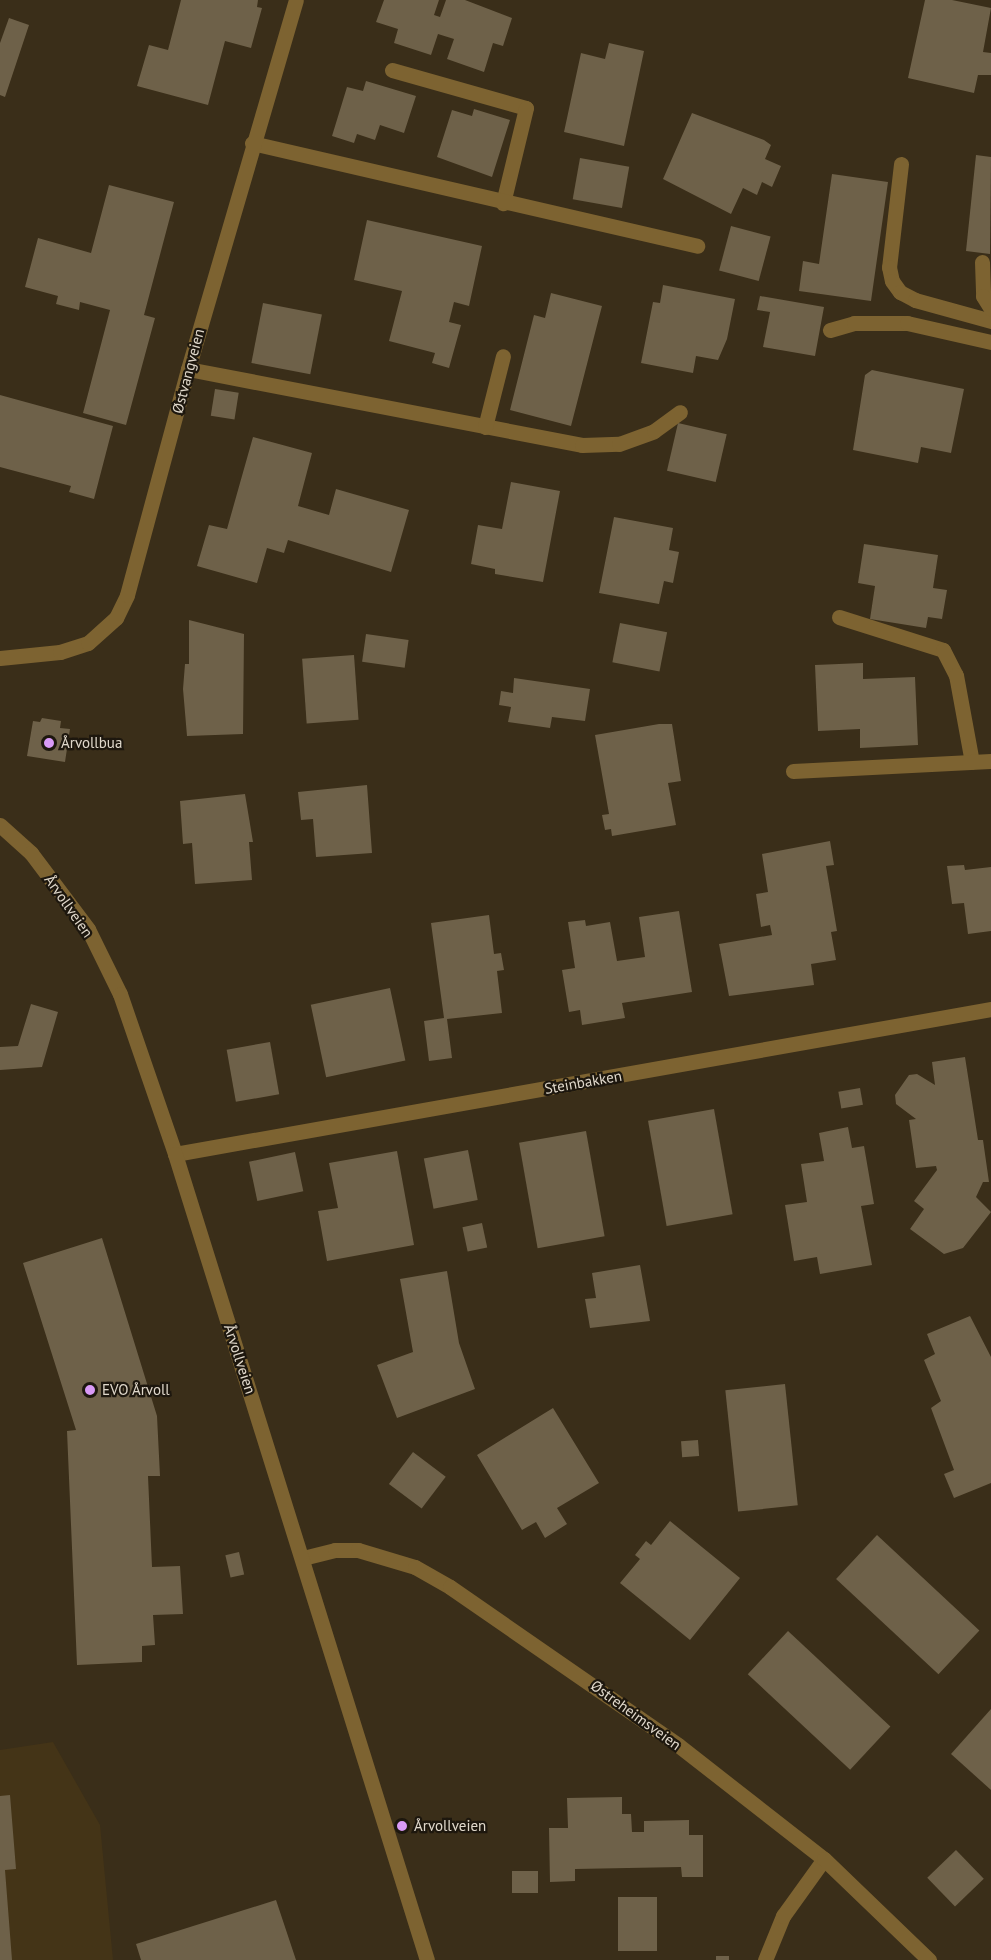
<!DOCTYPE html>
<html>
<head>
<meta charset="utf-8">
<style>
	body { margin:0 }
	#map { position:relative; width:991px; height:1960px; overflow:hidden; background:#3a2e19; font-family:"PT Sans",sans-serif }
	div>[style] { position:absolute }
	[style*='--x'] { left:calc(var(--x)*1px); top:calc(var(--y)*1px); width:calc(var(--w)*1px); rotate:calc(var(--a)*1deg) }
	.built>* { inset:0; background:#443417 }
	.building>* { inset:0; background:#6e6149; transform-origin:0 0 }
	.service>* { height:15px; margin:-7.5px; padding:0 7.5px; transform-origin:7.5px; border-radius:7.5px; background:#7d6331 }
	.minor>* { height:15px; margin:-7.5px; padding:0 7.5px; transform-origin:7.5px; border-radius:7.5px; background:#7d6331 }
	.tertiary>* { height:15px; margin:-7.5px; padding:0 7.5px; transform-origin:7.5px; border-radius:7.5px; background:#7d6331 }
	.dots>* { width:16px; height:16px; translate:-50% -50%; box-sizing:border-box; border:3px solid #1d170e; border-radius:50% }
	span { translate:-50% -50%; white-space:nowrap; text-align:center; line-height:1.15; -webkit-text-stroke:4.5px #1d170e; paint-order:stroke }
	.street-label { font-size:15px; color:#e0d8cb }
	.poi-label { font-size:15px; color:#e0d8cb }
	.left { translate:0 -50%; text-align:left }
</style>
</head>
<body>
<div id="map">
	<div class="built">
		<div style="clip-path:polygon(53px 1742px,100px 1825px,113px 1960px,0 1960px,0 1750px)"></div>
	</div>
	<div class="building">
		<div style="clip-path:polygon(181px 0,258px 0,257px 7px,262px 8px,251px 48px,225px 41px,208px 105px,137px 86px,149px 45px,168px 50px)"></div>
		<div style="clip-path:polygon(384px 0,439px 0,434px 15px,440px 17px,446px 0,465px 0,512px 18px,503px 46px,493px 43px,484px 72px,447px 59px,454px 39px,438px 34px,431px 55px,394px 43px,398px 29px,376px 22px)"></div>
		<div style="clip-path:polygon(925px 0,952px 0,991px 8px,983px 52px,991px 53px,991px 75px,978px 75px,974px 93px,908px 78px)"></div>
		<div style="clip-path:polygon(9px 18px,29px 25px,5px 97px,0 95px,0 43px)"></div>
		<div style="clip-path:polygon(609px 43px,644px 51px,624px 146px,564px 132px,581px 53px,605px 59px)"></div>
		<div style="clip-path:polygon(366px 81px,416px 96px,404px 133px,380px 125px,375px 140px,357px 134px,354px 143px,332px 136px,347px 87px,363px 91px)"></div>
		<div style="clip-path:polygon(474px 109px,510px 120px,492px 177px,437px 157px,452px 110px,472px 116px)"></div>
		<div style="clip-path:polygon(692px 113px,764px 140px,771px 145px,765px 159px,781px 166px,772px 187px,762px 182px,757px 195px,743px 188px,731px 214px,663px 179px)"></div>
		<div style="clip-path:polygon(976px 155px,991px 157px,990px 254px,966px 251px)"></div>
		<div style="left:580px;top:158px;width:50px;height:42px;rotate:10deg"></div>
		<div style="clip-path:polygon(832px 174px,888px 182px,871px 301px,799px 291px,803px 261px,819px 264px)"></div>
		<div style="clip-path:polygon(109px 185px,174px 202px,144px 315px,155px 318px,126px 425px,83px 413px,110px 310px,80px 302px,79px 310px,56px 304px,58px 296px,25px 287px,38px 238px,91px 253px)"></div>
		<div style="clip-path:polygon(367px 220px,482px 246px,469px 306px,454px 302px,449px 322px,461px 325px,449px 368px,432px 363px,435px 353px,389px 341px,402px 291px,354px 280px)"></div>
		<div style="left:731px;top:226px;width:41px;height:46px;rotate:15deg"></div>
		<div style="clip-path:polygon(663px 285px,735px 299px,727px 339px,718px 360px,696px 356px,693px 373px,641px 363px,653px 302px,660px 303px)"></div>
		<div style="clip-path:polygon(551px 293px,602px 306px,571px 426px,510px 410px,534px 315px,545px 318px)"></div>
		<div style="clip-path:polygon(760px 296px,824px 307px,815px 356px,763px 347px,770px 312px,757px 310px)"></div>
		<div style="left:263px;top:303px;width:60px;height:61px;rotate:11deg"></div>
		<div style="clip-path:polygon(872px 370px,964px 389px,951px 453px,921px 447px,918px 463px,853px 450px,865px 375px)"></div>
		<div style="left:215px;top:389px;width:24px;height:27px;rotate:9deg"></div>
		<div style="clip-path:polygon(0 395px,113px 426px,94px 499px,69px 492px,71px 486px,0 467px)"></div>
		<div style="left:678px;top:423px;width:50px;height:49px;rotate:13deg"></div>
		<div style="clip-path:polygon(253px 437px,312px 453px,298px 506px,329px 515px,336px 489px,409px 510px,391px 572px,288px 540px,284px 553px,267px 548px,257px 583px,197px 566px,209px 525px,227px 529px)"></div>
		<div style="clip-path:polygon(511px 482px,560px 491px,543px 582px,495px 574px,495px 569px,471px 564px,478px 525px,502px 529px)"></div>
		<div style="clip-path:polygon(614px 517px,673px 528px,669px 550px,679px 552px,673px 583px,664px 581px,659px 604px,599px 593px)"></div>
		<div style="clip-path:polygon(864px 544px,938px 555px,933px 588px,947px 590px,942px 619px,928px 617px,926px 628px,870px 619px,875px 586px,858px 583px)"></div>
		<div style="clip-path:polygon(189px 620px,244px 634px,243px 734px,187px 736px,183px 689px,185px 664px,189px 664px)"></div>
		<div style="left:620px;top:623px;width:48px;height:40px;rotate:11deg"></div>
		<div style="left:366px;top:634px;width:43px;height:28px;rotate:8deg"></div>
		<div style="left:354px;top:655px;width:65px;height:52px;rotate:86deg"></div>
		<div style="clip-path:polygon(863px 663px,863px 679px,915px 677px,918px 745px,860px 748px,860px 729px,818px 731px,815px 665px)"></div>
		<div style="clip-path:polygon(514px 678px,590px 689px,585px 721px,552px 717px,550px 728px,508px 722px,511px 707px,499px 705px,501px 691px,513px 693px)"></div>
		<div style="clip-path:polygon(42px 718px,61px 721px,60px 728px,70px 729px,65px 762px,27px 756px,33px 721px,40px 722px)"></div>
		<div style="clip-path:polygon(659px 724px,672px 724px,681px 781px,668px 783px,676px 825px,612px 836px,611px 829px,605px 830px,602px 815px,609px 814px,595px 735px)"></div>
		<div style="clip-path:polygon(367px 785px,372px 853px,316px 857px,313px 819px,301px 820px,298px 792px)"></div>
		<div style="clip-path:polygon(245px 794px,253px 842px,249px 842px,252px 880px,195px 884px,192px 843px,183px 844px,180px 801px)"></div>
		<div style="clip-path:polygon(830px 841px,834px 865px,826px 866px,837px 931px,831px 932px,836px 960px,811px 964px,814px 985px,729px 996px,719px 944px,772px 935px,770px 925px,761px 927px,756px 894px,768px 892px,762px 854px)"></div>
		<div style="clip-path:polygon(964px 865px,965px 870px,991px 867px,991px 931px,968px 934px,964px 903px,952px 904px,947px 866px)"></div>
		<div style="clip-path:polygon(679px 911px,692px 992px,622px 1003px,625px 1018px,582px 1025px,580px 1010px,569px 1012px,562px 970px,575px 968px,568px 922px,585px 920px,586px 926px,610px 922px,617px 961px,645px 957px,639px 917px)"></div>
		<div style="clip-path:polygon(489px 915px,494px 954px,501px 953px,504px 970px,497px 971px,502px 1013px,447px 1019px,452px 1058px,429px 1061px,424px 1021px,444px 1018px,431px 923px)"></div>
		<div style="left:390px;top:988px;width:74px;height:81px;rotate:78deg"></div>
		<div style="clip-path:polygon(31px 1004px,58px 1012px,42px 1067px,0 1070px,0 1047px,18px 1046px)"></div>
		<div style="left:270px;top:1042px;width:53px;height:44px;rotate:80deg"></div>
		<div style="clip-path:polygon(965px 1057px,978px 1140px,983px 1140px,989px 1182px,983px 1182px,976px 1197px,991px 1212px,963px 1248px,944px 1254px,910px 1229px,924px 1209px,914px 1201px,937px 1170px,936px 1166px,916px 1168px,909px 1120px,916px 1119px,896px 1104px,895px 1095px,909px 1075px,917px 1074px,935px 1085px,932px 1062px)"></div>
		<div style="left:860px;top:1088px;width:17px;height:22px;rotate:80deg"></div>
		<div style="left:714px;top:1109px;width:107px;height:67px;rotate:80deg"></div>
		<div style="clip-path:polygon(848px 1127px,852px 1148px,864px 1146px,874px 1204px,861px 1206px,872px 1265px,820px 1274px,817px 1257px,794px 1261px,785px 1205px,807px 1202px,801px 1164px,824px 1161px,819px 1133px)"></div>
		<div style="left:586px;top:1131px;width:107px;height:68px;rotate:80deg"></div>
		<div style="left:468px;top:1150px;width:51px;height:45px;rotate:79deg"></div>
		<div style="clip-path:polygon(397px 1151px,414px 1245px,327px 1261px,318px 1211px,338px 1208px,329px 1163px)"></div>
		<div style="left:295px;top:1152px;width:40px;height:47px;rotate:78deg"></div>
		<div style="left:482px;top:1223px;width:25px;height:20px;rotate:78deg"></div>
		<div style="clip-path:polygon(102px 1238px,157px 1416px,160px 1476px,148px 1476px,152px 1567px,180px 1566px,183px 1614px,153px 1615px,155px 1645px,142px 1646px,142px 1662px,77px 1665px,67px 1431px,76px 1430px,23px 1263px)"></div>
		<div style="clip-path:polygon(640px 1265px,650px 1321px,590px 1328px,585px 1299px,596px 1298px,592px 1273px)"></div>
		<div style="clip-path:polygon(447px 1271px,459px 1343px,475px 1389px,397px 1418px,377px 1365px,413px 1352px,400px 1279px)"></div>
		<div style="clip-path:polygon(970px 1316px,991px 1357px,991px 1483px,954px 1498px,944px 1474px,954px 1470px,931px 1408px,941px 1401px,924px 1360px,935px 1354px,927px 1334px)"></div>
		<div style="left:785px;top:1384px;width:122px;height:60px;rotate:84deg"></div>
		<div style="clip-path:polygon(553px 1408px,599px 1483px,557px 1508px,567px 1524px,545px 1538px,536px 1522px,522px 1530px,477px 1455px)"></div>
		<div style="left:698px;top:1440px;width:16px;height:17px;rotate:86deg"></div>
		<div style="left:413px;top:1452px;width:41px;height:40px;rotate:37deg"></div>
		<div style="clip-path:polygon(670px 1521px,740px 1578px,690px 1640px,620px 1583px,640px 1559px,635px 1555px,646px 1541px,651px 1545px)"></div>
		<div style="left:877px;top:1535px;width:140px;height:60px;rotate:43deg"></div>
		<div style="left:239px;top:1552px;width:23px;height:14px;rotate:77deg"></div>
		<div style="left:788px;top:1631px;width:140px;height:59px;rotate:43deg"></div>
		<div style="clip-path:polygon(991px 1709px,991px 1790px,951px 1754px)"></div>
		<div style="clip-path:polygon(10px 1795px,16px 1869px,5px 1870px,12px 1960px,0 1960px,0 1796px)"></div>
		<div style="clip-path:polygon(622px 1797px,622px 1814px,631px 1814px,632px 1832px,644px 1832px,644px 1821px,689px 1820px,689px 1835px,703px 1835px,703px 1877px,682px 1877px,681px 1867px,575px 1869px,575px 1881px,550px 1882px,549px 1828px,568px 1828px,567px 1798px)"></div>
		<div style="left:956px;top:1850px;width:40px;height:40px;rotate:46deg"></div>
		<div style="left:512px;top:1871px;width:26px;height:22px"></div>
		<div style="left:618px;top:1897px;width:39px;height:54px"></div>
		<div style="clip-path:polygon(276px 1900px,296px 1960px,141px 1960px,136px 1944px)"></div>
		<div style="left:716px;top:1956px;width:13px;height:4px"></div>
	</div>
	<div class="service">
		<div style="--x:392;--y:70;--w:139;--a:15.8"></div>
		<div style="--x:526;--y:108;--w:98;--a:103.6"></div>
		<div style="--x:252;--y:143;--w:457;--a:13"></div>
		<div style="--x:901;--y:164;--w:104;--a:96.6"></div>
		<div style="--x:889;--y:267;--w:14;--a:78"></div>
		<div style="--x:892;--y:281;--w:14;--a:54"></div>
		<div style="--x:900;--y:292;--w:17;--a:28"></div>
		<div style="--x:915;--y:300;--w:79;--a:15.4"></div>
		<div style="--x:982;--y:262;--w:34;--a:88"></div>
		<div style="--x:983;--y:296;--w:15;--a:58"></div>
		<div style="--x:830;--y:330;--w:25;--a:-16"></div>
		<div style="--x:854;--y:323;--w:53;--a:0"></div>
		<div style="--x:907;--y:323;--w:86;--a:12.7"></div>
		<div style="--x:188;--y:369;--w:401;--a:10.9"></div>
		<div style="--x:582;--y:445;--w:37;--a:-2"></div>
		<div style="--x:619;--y:444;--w:37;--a:-20"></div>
		<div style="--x:654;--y:431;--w:32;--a:-36"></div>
		<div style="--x:485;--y:427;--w:73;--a:-75.8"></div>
		<div style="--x:839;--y:617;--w:109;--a:17.6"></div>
		<div style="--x:943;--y:650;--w:28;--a:63"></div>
		<div style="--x:956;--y:675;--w:88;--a:79.6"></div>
		<div style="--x:793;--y:771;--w:198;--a:-2.9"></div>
		<div style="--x:765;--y:1960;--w:48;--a:-67.8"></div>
		<div style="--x:783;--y:1916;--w:70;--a:-54.3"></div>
	</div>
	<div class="minor">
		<div style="--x:0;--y:658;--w:60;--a:-5.7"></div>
		<div style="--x:60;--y:652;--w:29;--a:-18"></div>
		<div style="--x:88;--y:643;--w:38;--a:-42"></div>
		<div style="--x:116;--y:618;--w:25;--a:-64"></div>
		<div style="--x:127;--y:595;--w:234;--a:-74.9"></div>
		<div style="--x:188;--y:369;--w:384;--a:-73.7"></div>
		<div style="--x:175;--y:1154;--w:829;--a:-10.08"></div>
		<div style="--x:303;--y:1558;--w:33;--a:-14"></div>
		<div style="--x:335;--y:1550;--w:23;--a:0"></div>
		<div style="--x:358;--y:1550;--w:59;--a:16.6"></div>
		<div style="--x:415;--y:1567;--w:40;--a:29.7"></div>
		<div style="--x:450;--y:1587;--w:277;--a:34.7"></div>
		<div style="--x:678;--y:1745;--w:185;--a:38"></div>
		<div style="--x:824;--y:1859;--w:146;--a:43.9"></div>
	</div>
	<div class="tertiary">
		<div style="--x:0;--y:825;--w:42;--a:42.1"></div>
		<div style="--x:31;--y:853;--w:95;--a:53.1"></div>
		<div style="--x:88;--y:929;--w:72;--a:63.8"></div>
		<div style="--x:120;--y:994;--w:169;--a:71"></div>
		<div style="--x:175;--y:1154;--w:844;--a:72.64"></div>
	</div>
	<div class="dots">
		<div style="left:49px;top:743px;background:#d99af7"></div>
		<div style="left:90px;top:1390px;background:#d99af7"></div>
		<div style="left:402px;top:1826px;background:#d99af7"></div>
	</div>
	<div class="street-label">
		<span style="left:188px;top:371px;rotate:-75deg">Østvangveien</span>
		<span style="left:69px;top:906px;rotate:55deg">Årvollveien</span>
		<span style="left:583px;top:1082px;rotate:-10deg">Steinbakken</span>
		<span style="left:240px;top:1359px;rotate:72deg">Årvollveien</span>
		<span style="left:636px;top:1715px;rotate:36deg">Østreheimsveien</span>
	</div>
	<div class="poi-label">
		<span class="left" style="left:61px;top:743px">Årvollbua</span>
		<span class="left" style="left:102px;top:1390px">EVO Årvoll</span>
		<span class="left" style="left:414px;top:1826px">Årvollveien</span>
	</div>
</div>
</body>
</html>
